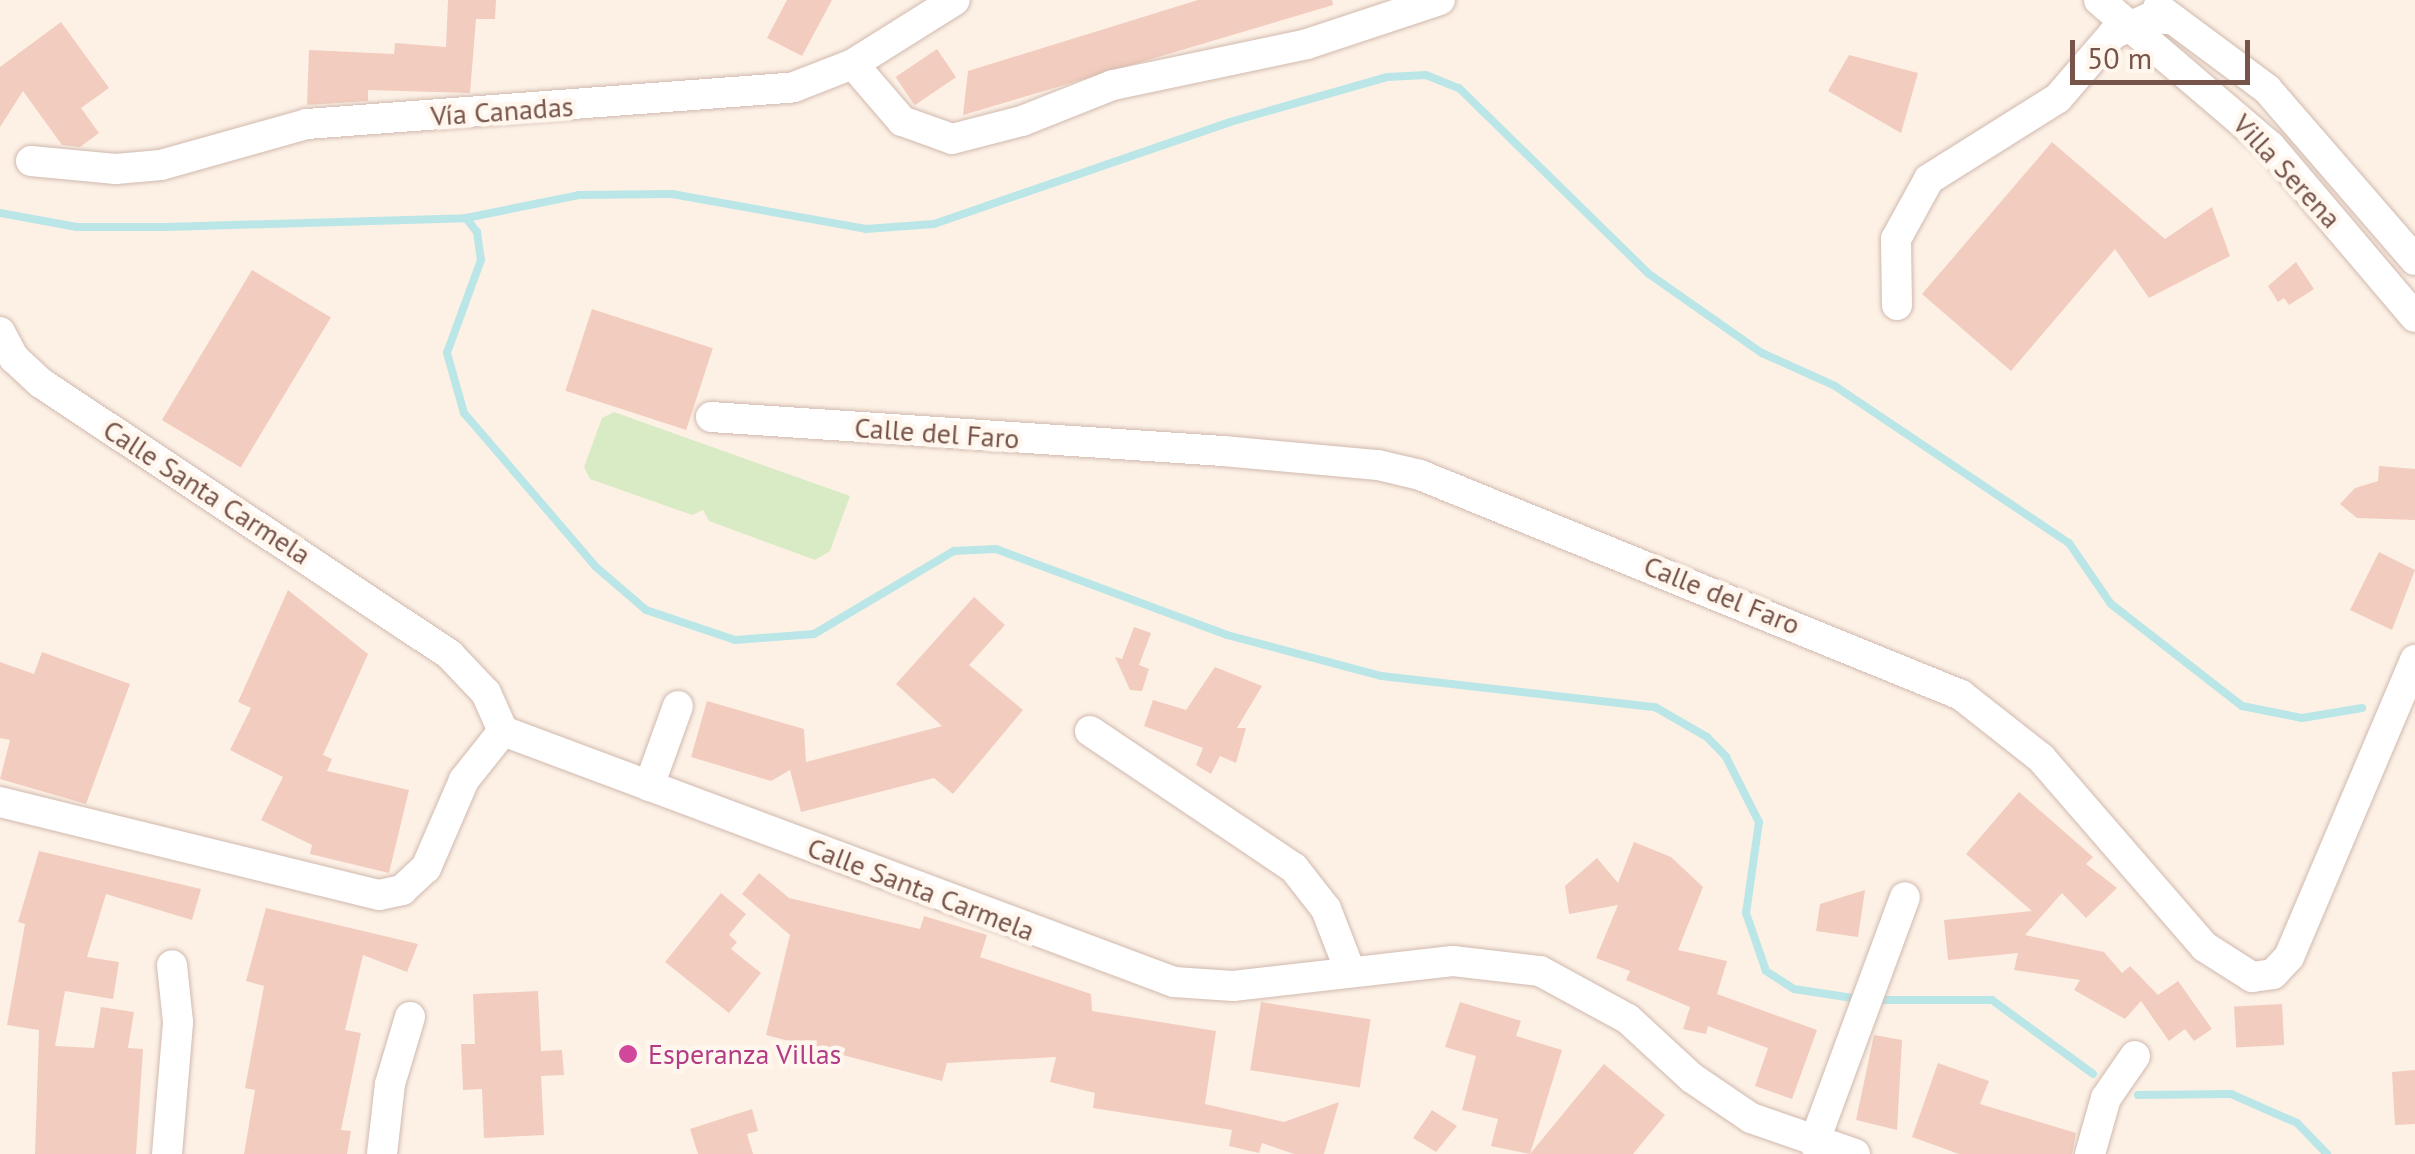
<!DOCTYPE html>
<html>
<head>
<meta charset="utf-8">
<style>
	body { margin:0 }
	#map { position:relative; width:2415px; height:1154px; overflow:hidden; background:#fdf1e6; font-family:"PT Sans",sans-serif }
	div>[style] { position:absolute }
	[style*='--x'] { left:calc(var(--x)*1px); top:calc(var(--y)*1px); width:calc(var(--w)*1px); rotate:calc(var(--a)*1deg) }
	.green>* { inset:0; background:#d9ebc4 }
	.stream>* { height:8px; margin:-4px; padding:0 4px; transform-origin:4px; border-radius:4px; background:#bae6e7 }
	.building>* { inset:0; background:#f2ccbe; transform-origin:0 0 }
	.roads { filter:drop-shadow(0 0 2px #d1b9ae) drop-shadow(0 0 2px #d1b9ae) }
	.minor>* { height:30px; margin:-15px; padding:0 15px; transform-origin:15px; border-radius:15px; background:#fff }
	.dots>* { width:28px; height:28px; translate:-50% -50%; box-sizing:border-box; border:5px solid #fff6ed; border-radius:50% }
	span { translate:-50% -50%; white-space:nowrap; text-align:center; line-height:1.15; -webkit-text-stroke:9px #fff6ed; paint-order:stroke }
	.street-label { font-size:28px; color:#77544a }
	.hotel-label { font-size:28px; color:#b23c85 }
	.left { translate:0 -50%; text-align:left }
	.scale { position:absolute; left:2070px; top:40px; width:180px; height:45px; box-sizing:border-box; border:5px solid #77544a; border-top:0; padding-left:12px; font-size:30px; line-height:35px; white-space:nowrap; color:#77544a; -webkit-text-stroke:8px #fff6ed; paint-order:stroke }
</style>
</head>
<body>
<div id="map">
	<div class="green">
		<div style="clip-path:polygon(614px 412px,850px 496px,830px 551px,815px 560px,709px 521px,703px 510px,692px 515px,590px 479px,584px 467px,602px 418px)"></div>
	</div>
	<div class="stream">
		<div style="--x:0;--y:213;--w:78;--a:10.3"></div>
		<div style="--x:77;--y:227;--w:90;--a:0"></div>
		<div style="--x:167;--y:227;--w:299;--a:-1.7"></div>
		<div style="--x:466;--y:218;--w:115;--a:-11.5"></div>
		<div style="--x:579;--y:195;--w:93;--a:-0.6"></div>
		<div style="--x:672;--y:194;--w:197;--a:10.2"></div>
		<div style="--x:866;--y:229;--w:68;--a:-4.2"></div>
		<div style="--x:934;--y:224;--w:313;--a:-19"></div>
		<div style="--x:1230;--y:122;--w:163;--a:-16"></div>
		<div style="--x:1387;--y:77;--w:39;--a:-3"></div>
		<div style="--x:1426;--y:75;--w:35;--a:22"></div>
		<div style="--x:1459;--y:88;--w:266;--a:44.4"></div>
		<div style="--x:1649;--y:274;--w:138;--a:35"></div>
		<div style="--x:1762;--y:353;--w:80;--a:24.3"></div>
		<div style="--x:1835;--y:386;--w:282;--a:33.9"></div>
		<div style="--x:2069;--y:543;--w:74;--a:55.5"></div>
		<div style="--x:2111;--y:604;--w:166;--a:37.9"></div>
		<div style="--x:2242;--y:706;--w:61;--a:11.3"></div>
		<div style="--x:2302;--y:718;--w:61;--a:-9.5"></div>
		<div style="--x:466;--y:218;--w:18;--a:52"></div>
		<div style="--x:477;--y:232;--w:28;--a:82"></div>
		<div style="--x:481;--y:260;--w:99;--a:110.1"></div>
		<div style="--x:447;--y:353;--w:62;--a:74.2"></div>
		<div style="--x:464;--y:413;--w:203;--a:49.4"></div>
		<div style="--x:596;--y:567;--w:66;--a:40.7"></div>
		<div style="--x:646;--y:610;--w:94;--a:18.6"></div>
		<div style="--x:735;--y:640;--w:79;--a:-4.3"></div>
		<div style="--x:814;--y:634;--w:163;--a:-30.7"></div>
		<div style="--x:954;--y:551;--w:42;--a:-2.7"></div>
		<div style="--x:996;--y:549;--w:246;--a:20.4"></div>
		<div style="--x:1227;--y:635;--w:159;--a:14.9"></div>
		<div style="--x:1381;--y:676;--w:276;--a:6.5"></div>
		<div style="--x:1655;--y:707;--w:60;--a:30"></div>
		<div style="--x:1707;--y:737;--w:28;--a:46"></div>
		<div style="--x:1726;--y:757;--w:73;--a:63.1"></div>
		<div style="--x:1759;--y:822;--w:92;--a:98.1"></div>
		<div style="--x:1746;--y:913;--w:61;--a:71"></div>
		<div style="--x:1766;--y:971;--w:33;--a:33"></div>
		<div style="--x:1794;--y:989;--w:66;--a:8.7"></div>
		<div style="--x:1873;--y:1000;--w:119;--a:0"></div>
		<div style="--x:1992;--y:1000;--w:125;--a:36.2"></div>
		<div style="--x:2138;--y:1095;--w:93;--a:-0.6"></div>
		<div style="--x:2231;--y:1094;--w:72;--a:23.7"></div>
		<div style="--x:2297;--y:1123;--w:43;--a:45.9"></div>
	</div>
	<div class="building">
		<div style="clip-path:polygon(448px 0,496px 0,495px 19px,476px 19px,470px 93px,368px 90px,368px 101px,307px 105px,309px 50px,394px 54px,395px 43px,446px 47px)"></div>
		<div style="clip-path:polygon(787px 0,832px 0,802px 56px,767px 38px)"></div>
		<div style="clip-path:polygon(1198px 0,1332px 0,1333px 5px,963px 115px,968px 71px)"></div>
		<div style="clip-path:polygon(61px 22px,109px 88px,81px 108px,99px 133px,80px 147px,62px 145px,23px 91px,0 127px,0 67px)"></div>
		<div style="left:937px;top:49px;width:34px;height:50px;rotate:56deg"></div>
		<div style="clip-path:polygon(1849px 55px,1918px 73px,1901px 133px,1828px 91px)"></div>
		<div style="clip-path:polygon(2052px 142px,2165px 239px,2212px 207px,2230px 256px,2149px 298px,2115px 249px,2011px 371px,1922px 294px)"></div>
		<div style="clip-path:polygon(2296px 262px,2314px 289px,2289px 305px,2284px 298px,2278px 302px,2268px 286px)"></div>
		<div style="left:252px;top:270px;width:92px;height:175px;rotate:31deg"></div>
		<div style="left:592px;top:309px;width:127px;height:86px;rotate:18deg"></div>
		<div style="clip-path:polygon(2379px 466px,2415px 469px,2415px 520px,2357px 518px,2340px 504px,2355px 488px,2378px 481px)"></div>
		<div style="clip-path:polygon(2379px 552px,2415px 570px,2392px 630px,2350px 610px)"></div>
		<div style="clip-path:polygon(288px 590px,368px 654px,323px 755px,332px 759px,327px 771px,409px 790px,389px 873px,310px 854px,312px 845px,261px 820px,283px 777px,230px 750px,251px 708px,238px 702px)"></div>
		<div style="clip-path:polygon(974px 597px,1005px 625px,969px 665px,1023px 710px,953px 794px,934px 778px,801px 812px,790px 770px,771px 781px,691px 757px,707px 701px,804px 729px,806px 762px,942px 726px,896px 684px)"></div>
		<div style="clip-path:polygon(1134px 627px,1151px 633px,1139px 665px,1149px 669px,1142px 691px,1130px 690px,1115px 657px,1122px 659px)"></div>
		<div style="clip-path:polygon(42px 652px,130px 684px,86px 804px,0 779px,10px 740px,0 738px,0 662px,34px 674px)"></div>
		<div style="clip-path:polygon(1215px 667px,1262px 686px,1237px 728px,1246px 728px,1236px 763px,1220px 756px,1211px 774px,1196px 765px,1203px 748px,1144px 726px,1153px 700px,1186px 710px)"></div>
		<div style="clip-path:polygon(2019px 792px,2093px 857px,2086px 864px,2117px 888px,2086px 918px,2062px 893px,2025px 935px,2104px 952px,2122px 973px,2130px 966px,2158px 995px,2178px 981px,2212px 1029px,2194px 1041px,2185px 1029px,2169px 1041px,2141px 1001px,2125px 1019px,2074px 990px,2080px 980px,2014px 970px,2018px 953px,1948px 960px,1944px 920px,2032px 911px,1966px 854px)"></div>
		<div style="clip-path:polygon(1634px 842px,1671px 857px,1703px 887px,1678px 950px,1727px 961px,1717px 994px,1817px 1030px,1792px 1099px,1755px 1086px,1768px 1048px,1708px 1026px,1706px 1034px,1683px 1029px,1690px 1007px,1626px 980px,1630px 971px,1596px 958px,1618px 905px,1569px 914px,1565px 886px,1597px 858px,1618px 883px)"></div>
		<div style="clip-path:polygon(39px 851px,201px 889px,192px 920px,106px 894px,87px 957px,119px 962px,113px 999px,65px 991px,55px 1046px,94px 1048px,101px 1007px,134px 1012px,128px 1048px,143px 1049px,136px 1154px,35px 1154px,39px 1030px,7px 1025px,25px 924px,18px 922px)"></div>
		<div style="clip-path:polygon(759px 873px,789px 898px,920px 929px,924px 916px,987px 935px,980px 957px,1091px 994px,1092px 1011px,1216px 1031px,1205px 1104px,1284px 1122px,1339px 1102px,1324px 1154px,1294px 1154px,1262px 1143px,1259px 1153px,1229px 1146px,1232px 1130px,1093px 1108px,1095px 1093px,1050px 1082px,1056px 1057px,947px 1063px,942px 1081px,766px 1035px,790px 935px,742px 894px)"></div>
		<div style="clip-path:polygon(1865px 890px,1858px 937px,1816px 931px,1820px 904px)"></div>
		<div style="clip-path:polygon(721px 893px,746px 914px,729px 935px,737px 942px,731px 949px,761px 973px,729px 1013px,665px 962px)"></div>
		<div style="clip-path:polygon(266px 908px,418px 944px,407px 972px,363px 955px,345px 1030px,361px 1033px,341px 1130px,351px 1131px,347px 1154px,244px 1154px,255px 1090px,245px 1088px,264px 986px,246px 981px)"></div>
		<div style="clip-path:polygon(538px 991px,541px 1051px,562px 1050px,564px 1075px,541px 1076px,544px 1135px,484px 1138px,482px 1089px,463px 1090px,461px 1044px,475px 1044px,473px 994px)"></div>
		<div style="left:1261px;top:1002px;width:111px;height:69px;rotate:9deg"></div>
		<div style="clip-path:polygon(1460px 1002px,1521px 1021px,1516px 1036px,1562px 1050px,1530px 1154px,1491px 1146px,1498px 1119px,1462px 1110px,1476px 1056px,1445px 1047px)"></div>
		<div style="left:2282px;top:1004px;width:41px;height:48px;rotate:87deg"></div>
		<div style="clip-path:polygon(1874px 1035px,1902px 1040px,1897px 1130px,1856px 1120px)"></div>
		<div style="clip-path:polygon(1938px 1063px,1989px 1081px,1980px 1104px,2076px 1133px,2072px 1154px,1959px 1154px,1912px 1137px)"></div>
		<div style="clip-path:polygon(1604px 1064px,1665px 1115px,1633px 1154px,1530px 1154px)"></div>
		<div style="clip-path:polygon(2415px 1070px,2415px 1124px,2395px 1125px,2392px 1072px)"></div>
		<div style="clip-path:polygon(752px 1109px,758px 1131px,747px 1134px,753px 1154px,698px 1154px,690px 1129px)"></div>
		<div style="clip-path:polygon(1432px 1110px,1457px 1126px,1436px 1152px,1413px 1138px)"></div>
	</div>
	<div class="roads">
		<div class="minor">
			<div style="--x:2099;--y:0;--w:225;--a:40.5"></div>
			<div style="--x:2270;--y:146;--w:224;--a:49.7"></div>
			<div style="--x:2158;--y:8;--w:136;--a:36.6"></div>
			<div style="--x:2267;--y:89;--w:226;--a:49.1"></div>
			<div style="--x:853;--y:64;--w:75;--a:49.3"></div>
			<div style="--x:902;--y:121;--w:53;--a:19.8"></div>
			<div style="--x:952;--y:139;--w:72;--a:-14.4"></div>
			<div style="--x:1022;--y:121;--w:98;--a:-21.6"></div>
			<div style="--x:1113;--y:85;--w:198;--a:-11.9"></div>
			<div style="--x:1307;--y:44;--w:140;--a:-18.3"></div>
			<div style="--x:31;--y:161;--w:85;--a:5.4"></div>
			<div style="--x:116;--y:169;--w:45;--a:-5.1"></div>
			<div style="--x:161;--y:165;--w:152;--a:-15.7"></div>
			<div style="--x:307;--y:124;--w:488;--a:-4.3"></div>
			<div style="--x:794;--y:87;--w:63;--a:-21.3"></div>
			<div style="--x:853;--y:64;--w:120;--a:-32.1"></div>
			<div style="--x:1897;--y:305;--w:66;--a:-90.9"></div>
			<div style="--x:1896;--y:239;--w:68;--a:-61.2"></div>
			<div style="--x:1929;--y:179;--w:152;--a:-32.1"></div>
			<div style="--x:2058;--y:98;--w:84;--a:-49.3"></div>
			<div style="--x:2113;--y:34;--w:39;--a:-24"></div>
			<div style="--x:2149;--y:18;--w:22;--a:3"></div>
			<div style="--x:0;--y:332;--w:30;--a:62"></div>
			<div style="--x:14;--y:358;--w:37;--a:43"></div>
			<div style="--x:41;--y:383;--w:491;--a:33.6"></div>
			<div style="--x:450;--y:655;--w:52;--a:46.5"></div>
			<div style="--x:486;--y:693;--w:42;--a:65.9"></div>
			<div style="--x:503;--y:731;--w:716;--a:20.51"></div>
			<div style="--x:1174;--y:982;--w:59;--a:3.9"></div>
			<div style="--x:1233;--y:986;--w:221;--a:-6.5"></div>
			<div style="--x:1453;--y:961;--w:88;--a:6.6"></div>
			<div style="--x:1540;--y:971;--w:100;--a:28.6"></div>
			<div style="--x:1628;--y:1019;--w:87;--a:42.7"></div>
			<div style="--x:1692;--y:1078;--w:71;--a:34.1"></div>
			<div style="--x:1751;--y:1118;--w:110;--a:19.1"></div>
			<div style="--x:711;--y:417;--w:513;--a:3.8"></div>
			<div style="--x:1223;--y:451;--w:156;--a:5.2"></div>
			<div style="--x:1378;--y:465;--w:43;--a:13.4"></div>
			<div style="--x:1420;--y:475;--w:584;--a:22.13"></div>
			<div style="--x:1961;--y:695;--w:102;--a:38.2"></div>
			<div style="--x:2041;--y:758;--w:250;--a:49.1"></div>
			<div style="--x:2205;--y:947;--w:56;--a:32.6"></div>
			<div style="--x:2252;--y:977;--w:21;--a:-8"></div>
			<div style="--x:2273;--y:974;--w:23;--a:-47"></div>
			<div style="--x:2289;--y:957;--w:323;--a:-67"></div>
			<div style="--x:1090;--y:731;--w:246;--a:33.9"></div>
			<div style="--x:1294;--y:868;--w:52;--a:52"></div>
			<div style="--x:1326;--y:909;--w:66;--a:68.8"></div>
			<div style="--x:649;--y:786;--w:85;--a:-70.1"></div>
			<div style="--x:0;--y:802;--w:390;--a:13.8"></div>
			<div style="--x:379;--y:895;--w:24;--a:-12"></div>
			<div style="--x:402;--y:890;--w:33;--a:-43"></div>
			<div style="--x:426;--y:868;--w:96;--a:-66.6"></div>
			<div style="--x:464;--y:780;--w:63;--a:-51.5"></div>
			<div style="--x:1814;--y:1143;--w:262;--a:-69.7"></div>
			<div style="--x:167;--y:1154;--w:132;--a:-85.2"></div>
			<div style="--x:178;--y:1022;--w:57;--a:-96"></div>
			<div style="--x:382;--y:1154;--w:70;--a:-83.5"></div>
			<div style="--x:390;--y:1084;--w:70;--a:-73.4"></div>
			<div style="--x:2090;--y:1154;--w:58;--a:-74.1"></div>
			<div style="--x:2106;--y:1098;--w:51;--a:-55.4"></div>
		</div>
	</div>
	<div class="dots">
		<div style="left:628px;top:1054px;background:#d1479c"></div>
	</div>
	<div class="street-label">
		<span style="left:502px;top:111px;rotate:-4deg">Vía Canadas</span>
		<span style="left:2287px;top:171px;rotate:47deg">Villa Serena</span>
		<span style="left:937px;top:433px;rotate:4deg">Calle del Faro</span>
		<span style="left:207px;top:492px;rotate:33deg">Calle Santa Carmela</span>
		<span style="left:1722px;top:595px;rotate:22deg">Calle del Faro</span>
		<span style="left:921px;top:889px;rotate:21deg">Calle Santa Carmela</span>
	</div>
	<div class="hotel-label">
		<span class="left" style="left:648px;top:1054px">Esperanza Villas</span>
	</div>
	<div class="scale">50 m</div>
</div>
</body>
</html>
